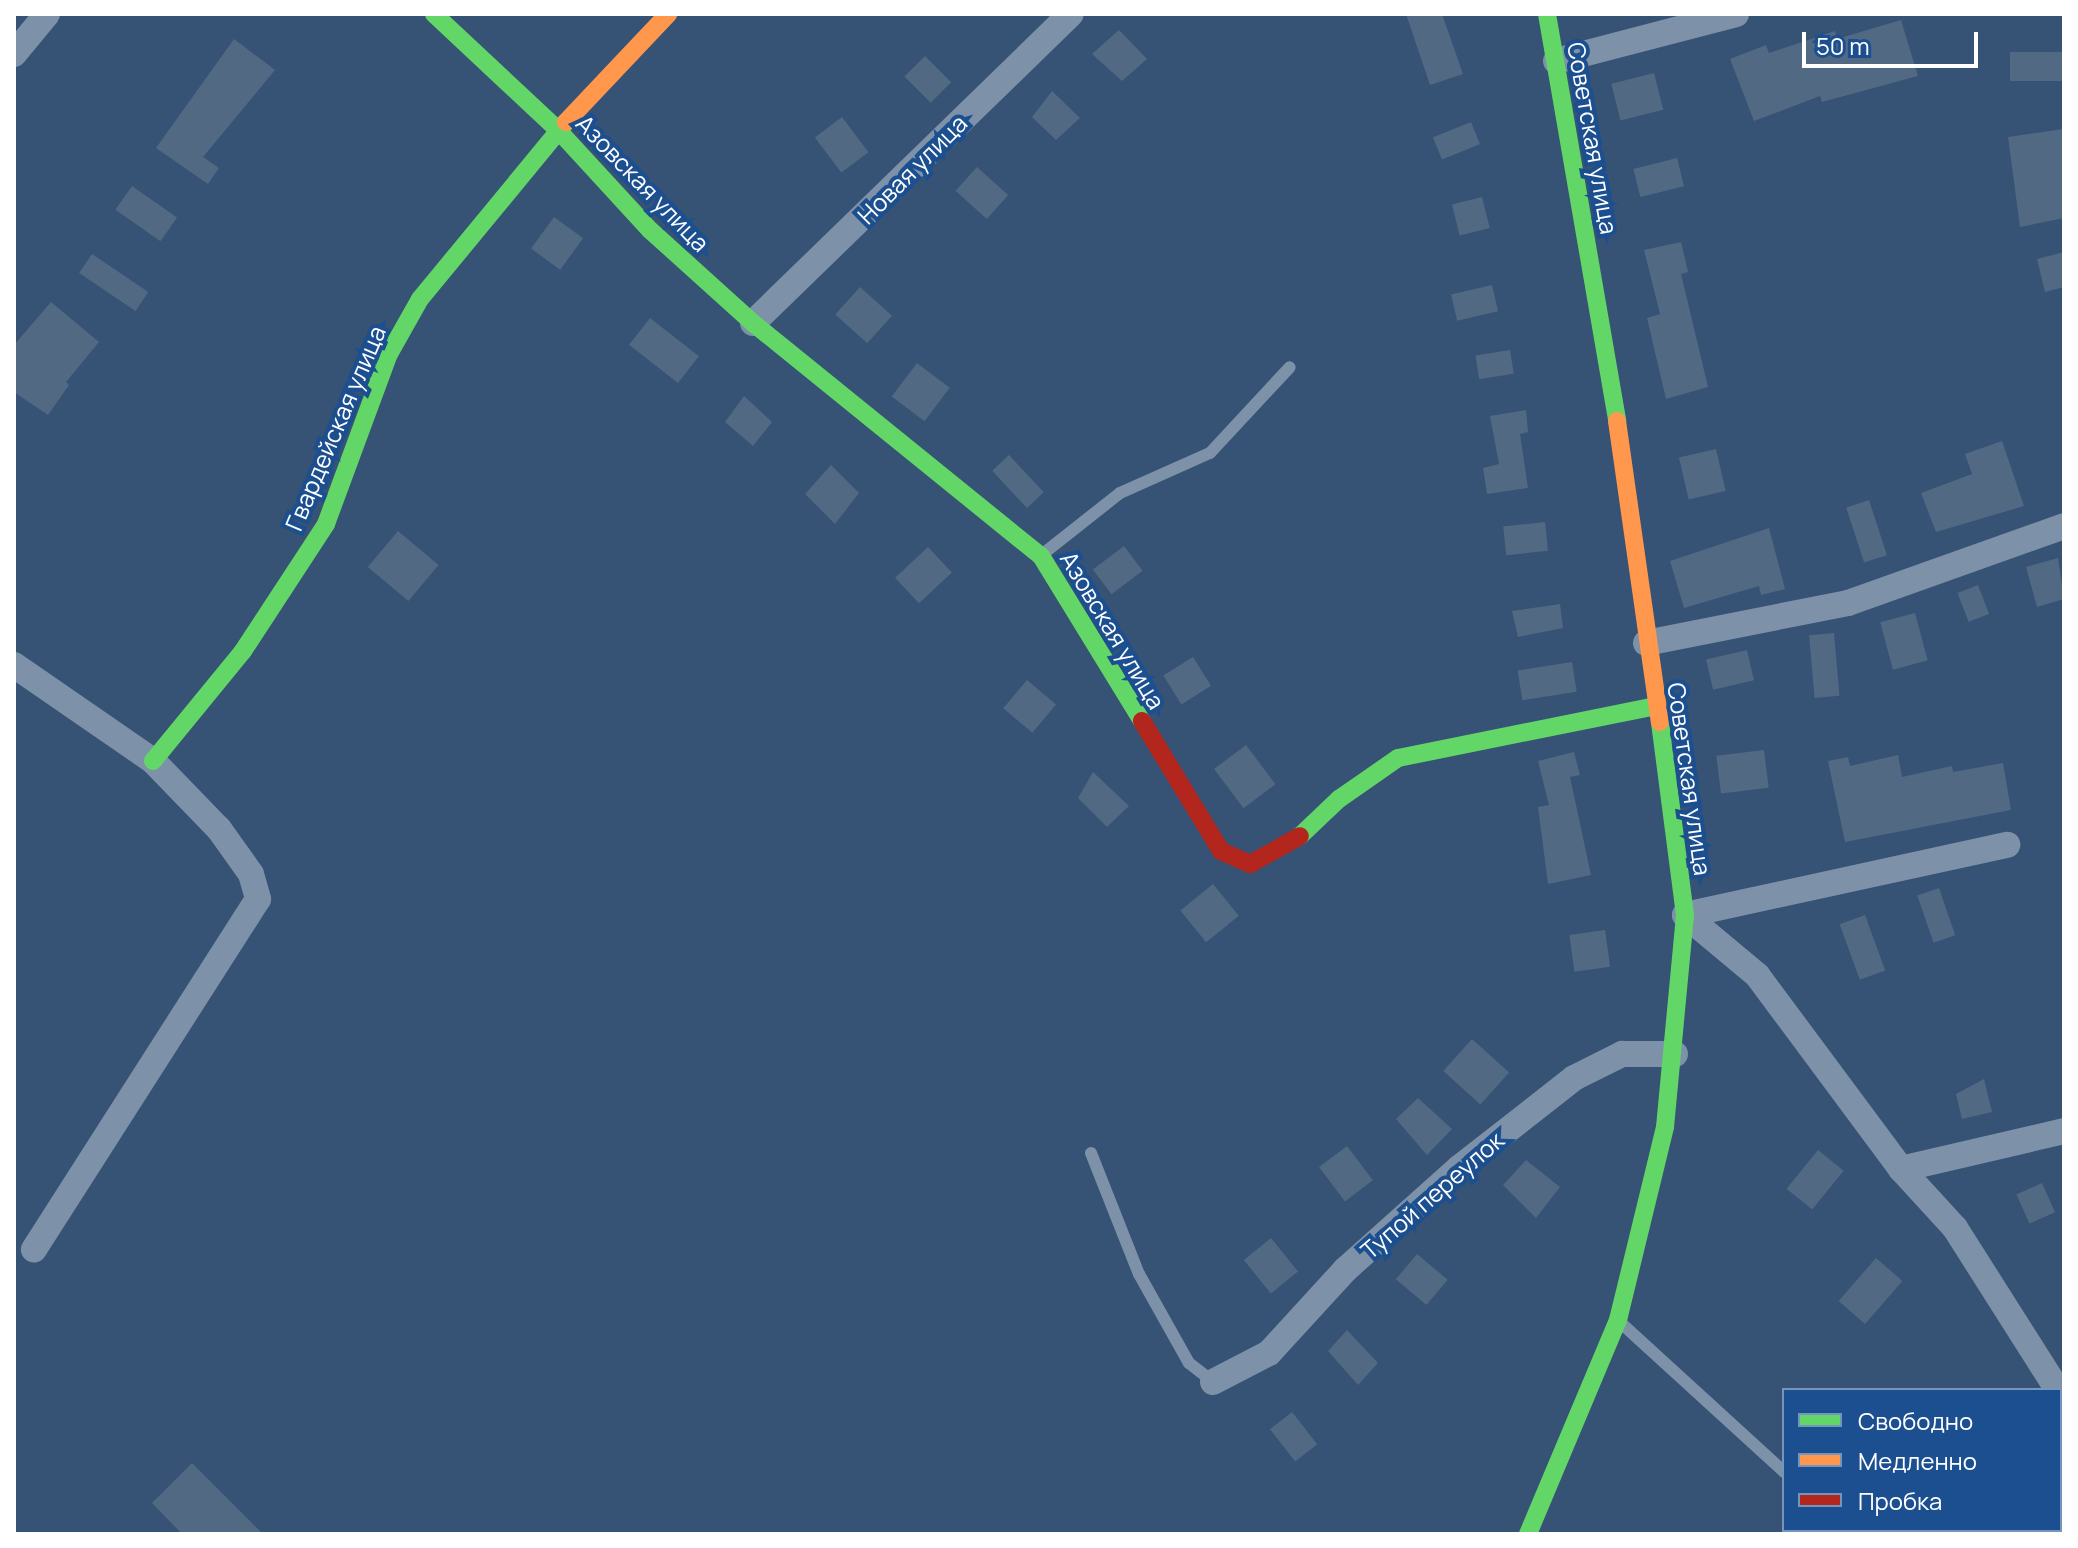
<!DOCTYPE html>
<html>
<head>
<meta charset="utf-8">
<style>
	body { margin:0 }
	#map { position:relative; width:2078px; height:1548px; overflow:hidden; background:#365274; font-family:Manrope,sans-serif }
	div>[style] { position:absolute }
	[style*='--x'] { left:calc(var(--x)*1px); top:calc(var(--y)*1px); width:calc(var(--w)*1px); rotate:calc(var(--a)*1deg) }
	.building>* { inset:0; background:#526984; transform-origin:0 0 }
	.lane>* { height:12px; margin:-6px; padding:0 6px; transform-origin:6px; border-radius:6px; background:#7d92a8 }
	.street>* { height:26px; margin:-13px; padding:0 13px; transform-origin:13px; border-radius:13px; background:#7d92a8 }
	.fast>* { height:18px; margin:-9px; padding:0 9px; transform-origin:9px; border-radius:9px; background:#63d668 }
	.slow>* { height:18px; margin:-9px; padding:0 9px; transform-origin:9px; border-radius:9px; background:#ff974d }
	.jam>* { height:18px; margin:-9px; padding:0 9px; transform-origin:9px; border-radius:9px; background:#b3261e }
	span { translate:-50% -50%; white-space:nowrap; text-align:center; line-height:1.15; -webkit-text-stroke:8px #1b4f8f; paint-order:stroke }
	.street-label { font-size:24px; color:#fff }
	.frame { position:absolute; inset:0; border:16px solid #fff; pointer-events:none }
	.legend { position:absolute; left:1782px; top:1388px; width:280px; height:144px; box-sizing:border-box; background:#1b4f8f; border:2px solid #7695bc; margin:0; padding:10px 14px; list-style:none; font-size:24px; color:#fff }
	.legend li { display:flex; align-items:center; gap:16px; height:40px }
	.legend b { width:40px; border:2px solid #7695bc }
	.scale { position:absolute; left:1802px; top:32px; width:176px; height:36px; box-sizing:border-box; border:4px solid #fff; border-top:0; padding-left:10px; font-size:24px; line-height:28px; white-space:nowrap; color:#fff; -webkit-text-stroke:6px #1b4f8f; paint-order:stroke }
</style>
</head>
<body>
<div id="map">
	<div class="building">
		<div style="clip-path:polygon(1406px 14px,1442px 14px,1463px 74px,1430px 85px)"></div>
		<div style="clip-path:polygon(1901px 20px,1918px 76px,1822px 102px,1820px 96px,1754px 121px,1730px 59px,1766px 45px,1769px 53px,1835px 31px,1837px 39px)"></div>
		<div style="clip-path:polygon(1119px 30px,1147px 59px,1122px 81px,1092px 54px)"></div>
		<div style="clip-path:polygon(234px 39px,275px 70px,203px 157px,219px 168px,208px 184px,156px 148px)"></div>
		<div style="left:2064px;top:52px;width:29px;height:54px;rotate:90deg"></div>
		<div style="left:925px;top:56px;width:37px;height:29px;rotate:45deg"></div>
		<div style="left:1654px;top:73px;width:38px;height:44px;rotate:76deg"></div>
		<div style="clip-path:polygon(1052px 91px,1080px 118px,1056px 140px,1032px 117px)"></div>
		<div style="left:842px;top:117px;width:44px;height:34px;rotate:53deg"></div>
		<div style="left:1471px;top:122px;width:24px;height:41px;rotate:68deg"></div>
		<div style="clip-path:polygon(2064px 129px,2064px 218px,2020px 227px,2008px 137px)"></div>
		<div style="left:1677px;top:158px;width:29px;height:45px;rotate:76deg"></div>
		<div style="left:977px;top:167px;width:42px;height:32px;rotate:42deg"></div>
		<div style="left:132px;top:186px;width:55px;height:29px;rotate:35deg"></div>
		<div style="left:1482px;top:197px;width:32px;height:31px;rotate:76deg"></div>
		<div style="left:554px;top:217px;width:36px;height:39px;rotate:36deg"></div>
		<div style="clip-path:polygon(1681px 242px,1688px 272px,1681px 274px,1708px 387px,1666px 399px,1647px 318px,1660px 314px,1644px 250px)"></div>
		<div style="clip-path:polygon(2064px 252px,2064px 287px,2045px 292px,2037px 259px)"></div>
		<div style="left:92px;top:254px;width:68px;height:23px;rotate:34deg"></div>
		<div style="left:1492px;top:285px;width:27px;height:42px;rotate:77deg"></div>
		<div style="left:860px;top:287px;width:43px;height:37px;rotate:42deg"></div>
		<div style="clip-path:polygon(51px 302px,99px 342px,66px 382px,69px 385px,48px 415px,14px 392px,14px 345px)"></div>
		<div style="left:650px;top:318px;width:62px;height:34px;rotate:38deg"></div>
		<div style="left:1510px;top:350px;width:24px;height:35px;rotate:81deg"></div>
		<div style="left:917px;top:363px;width:41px;height:42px;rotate:37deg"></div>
		<div style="clip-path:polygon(744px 396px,772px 422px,753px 446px,725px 422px)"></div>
		<div style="clip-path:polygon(1526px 410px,1528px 432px,1520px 434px,1528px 488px,1487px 494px,1483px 468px,1499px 464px,1490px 416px)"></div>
		<div style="clip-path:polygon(2002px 441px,2024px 506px,1936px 532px,1921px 493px,1972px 474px,1965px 454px)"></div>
		<div style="left:1716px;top:449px;width:43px;height:38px;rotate:77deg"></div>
		<div style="left:1009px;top:455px;width:51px;height:23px;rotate:47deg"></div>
		<div style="clip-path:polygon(831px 465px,859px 493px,835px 524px,805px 494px)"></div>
		<div style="left:1869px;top:500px;width:58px;height:24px;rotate:72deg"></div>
		<div style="left:1545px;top:522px;width:29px;height:42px;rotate:84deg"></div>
		<div style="clip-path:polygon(1769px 528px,1785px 589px,1761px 595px,1759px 586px,1684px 608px,1670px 561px)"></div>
		<div style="left:398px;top:531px;width:53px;height:47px;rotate:40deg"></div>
		<div style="left:1124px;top:546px;width:31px;height:39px;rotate:53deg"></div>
		<div style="left:928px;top:547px;width:35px;height:45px;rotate:47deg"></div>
		<div style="clip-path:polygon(2058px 558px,2064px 599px,2037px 607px,2026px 567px)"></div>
		<div style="left:1978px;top:585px;width:31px;height:22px;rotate:69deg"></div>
		<div style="clip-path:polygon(1560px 604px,1563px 628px,1518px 637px,1512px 611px)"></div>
		<div style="left:1915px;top:613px;width:49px;height:36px;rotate:75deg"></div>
		<div style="left:1834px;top:633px;width:63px;height:25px;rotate:85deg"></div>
		<div style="left:1747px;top:650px;width:31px;height:42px;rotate:77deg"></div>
		<div style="left:1193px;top:657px;width:34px;height:35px;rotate:58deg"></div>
		<div style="left:1572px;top:662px;width:30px;height:55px;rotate:81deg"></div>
		<div style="left:1027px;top:680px;width:38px;height:37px;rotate:40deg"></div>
		<div style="left:1246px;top:745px;width:49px;height:40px;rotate:53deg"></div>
		<div style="left:1764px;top:750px;width:38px;height:48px;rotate:83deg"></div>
		<div style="clip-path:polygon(1574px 752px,1580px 775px,1570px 777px,1591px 875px,1548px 884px,1538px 807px,1549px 805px,1538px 761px)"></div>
		<div style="clip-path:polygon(1898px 755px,1902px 777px,1952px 766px,1953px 772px,2003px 763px,2011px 810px,1845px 842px,1828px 761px,1848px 757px,1850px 766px)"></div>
		<div style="clip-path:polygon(1093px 772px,1129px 806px,1107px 827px,1078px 798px)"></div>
		<div style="left:1213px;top:884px;width:41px;height:42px;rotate:51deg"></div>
		<div style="left:1939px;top:888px;width:50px;height:23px;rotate:71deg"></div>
		<div style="left:1865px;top:915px;width:59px;height:27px;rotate:70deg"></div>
		<div style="left:1605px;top:930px;width:37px;height:36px;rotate:82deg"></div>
		<div style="left:1472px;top:1039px;width:50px;height:43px;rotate:42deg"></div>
		<div style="clip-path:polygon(1984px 1079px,1992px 1112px,1962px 1119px,1956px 1094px)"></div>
		<div style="clip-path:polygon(1418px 1098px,1452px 1129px,1427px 1155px,1396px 1119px)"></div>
		<div style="left:1347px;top:1146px;width:43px;height:35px;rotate:53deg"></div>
		<div style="left:1818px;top:1150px;width:33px;height:50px;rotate:39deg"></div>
		<div style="clip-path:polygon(1526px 1160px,1560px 1187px,1536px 1218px,1503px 1185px)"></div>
		<div style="left:2042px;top:1183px;width:32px;height:28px;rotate:66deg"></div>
		<div style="left:1271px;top:1238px;width:43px;height:35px;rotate:51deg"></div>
		<div style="left:1417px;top:1254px;width:40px;height:33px;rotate:40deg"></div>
		<div style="left:1876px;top:1258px;width:35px;height:57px;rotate:41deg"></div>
		<div style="clip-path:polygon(1347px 1330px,1378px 1363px,1358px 1385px,1328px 1351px)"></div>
		<div style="left:1292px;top:1412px;width:41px;height:28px;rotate:52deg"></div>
		<div style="clip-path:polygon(192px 1463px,263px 1534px,182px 1534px,152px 1503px)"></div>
	</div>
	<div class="lane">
		<div style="--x:1044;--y:553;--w:97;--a:-38.3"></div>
		<div style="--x:1120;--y:493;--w:98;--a:-24"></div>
		<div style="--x:1210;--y:453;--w:117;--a:-47.1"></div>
		<div style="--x:1091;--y:1153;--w:130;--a:68.4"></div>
		<div style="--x:1139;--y:1274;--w:102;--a:60.7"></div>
		<div style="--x:1189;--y:1363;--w:31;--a:38"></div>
		<div style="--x:1621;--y:1323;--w:221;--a:42.4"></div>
		<div style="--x:1847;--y:1530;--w:6;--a:45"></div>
	</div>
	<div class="street">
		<div style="--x:14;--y:54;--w:52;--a:-50.5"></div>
		<div style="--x:1556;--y:61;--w:186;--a:-14.6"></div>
		<div style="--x:753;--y:323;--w:443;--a:-44.2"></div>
		<div style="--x:1646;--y:643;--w:206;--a:-11.2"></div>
		<div style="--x:1848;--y:603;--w:229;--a:-19.6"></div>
		<div style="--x:14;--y:665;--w:169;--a:34.6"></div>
		<div style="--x:153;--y:761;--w:95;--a:45.9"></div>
		<div style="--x:219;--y:829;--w:55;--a:54.6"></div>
		<div style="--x:251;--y:874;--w:26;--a:74"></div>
		<div style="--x:258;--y:899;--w:416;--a:122.6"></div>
		<div style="--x:1685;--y:915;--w:94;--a:39.8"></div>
		<div style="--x:1757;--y:975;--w:242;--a:53.4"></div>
		<div style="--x:1901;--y:1169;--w:80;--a:47.5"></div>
		<div style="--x:1955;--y:1228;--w:192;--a:57.6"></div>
		<div style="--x:1685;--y:915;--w:330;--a:-12.3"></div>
		<div style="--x:1901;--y:1169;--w:167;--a:-13.1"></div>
		<div style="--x:1213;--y:1382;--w:63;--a:-27.4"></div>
		<div style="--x:1269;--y:1353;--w:113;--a:-47.5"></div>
		<div style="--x:1345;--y:1270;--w:153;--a:-41.8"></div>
		<div style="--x:1459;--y:1168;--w:146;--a:-38"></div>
		<div style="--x:1574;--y:1078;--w:54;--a:-26.6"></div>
		<div style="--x:1622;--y:1054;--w:53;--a:0"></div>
	</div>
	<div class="fast">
		<div style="--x:434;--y:14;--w:170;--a:43.1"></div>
		<div style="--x:558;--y:130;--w:136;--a:47.4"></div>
		<div style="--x:650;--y:230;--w:139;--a:42.1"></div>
		<div style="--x:753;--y:323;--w:370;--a:39"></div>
		<div style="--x:1041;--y:556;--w:193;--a:58.5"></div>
		<div style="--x:1547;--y:14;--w:413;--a:80.2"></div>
		<div style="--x:153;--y:761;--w:142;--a:-50.7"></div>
		<div style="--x:243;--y:651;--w:152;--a:-56.8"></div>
		<div style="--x:326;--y:524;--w:181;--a:-69.7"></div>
		<div style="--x:389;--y:354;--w:63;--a:-60.6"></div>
		<div style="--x:420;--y:299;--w:229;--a:-50.5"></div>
		<div style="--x:1300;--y:836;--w:54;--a:-43.5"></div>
		<div style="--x:1339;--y:799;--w:72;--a:-34.8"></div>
		<div style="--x:1398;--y:758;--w:264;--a:-11.4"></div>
		<div style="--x:1528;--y:1534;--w:232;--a:-67.2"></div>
		<div style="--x:1618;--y:1320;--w:199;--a:-76.3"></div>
		<div style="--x:1665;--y:1127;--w:213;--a:-84.6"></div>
		<div style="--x:1685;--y:915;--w:195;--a:-97.4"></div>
	</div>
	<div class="slow">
		<div style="--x:566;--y:122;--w:149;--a:-46.6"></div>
		<div style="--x:1617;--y:421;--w:304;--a:81.9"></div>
	</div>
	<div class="jam">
		<div style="--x:1142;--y:721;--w:152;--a:58.7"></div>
		<div style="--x:1221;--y:851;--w:32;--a:24"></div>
		<div style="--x:1250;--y:864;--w:57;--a:-29.2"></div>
	</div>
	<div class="street-label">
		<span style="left:1593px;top:138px;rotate:80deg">Советская улица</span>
		<span style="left:912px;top:169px;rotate:-45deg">Новая улица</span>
		<span style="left:643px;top:183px;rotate:46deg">Азовская улица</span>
		<span style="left:335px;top:428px;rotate:-67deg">Гвардейская улица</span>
		<span style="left:1113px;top:630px;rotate:59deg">Азовская улица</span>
		<span style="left:1690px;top:779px;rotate:82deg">Советская улица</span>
		<span style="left:1432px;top:1195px;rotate:-41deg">Тупой переулок</span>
	</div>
	<div class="frame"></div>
	<ul class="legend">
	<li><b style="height:10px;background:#63d668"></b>Свободно</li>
	<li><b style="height:10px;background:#ff974d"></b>Медленно</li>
	<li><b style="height:10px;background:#b3261e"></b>Пробка</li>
	</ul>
	<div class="scale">50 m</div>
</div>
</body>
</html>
